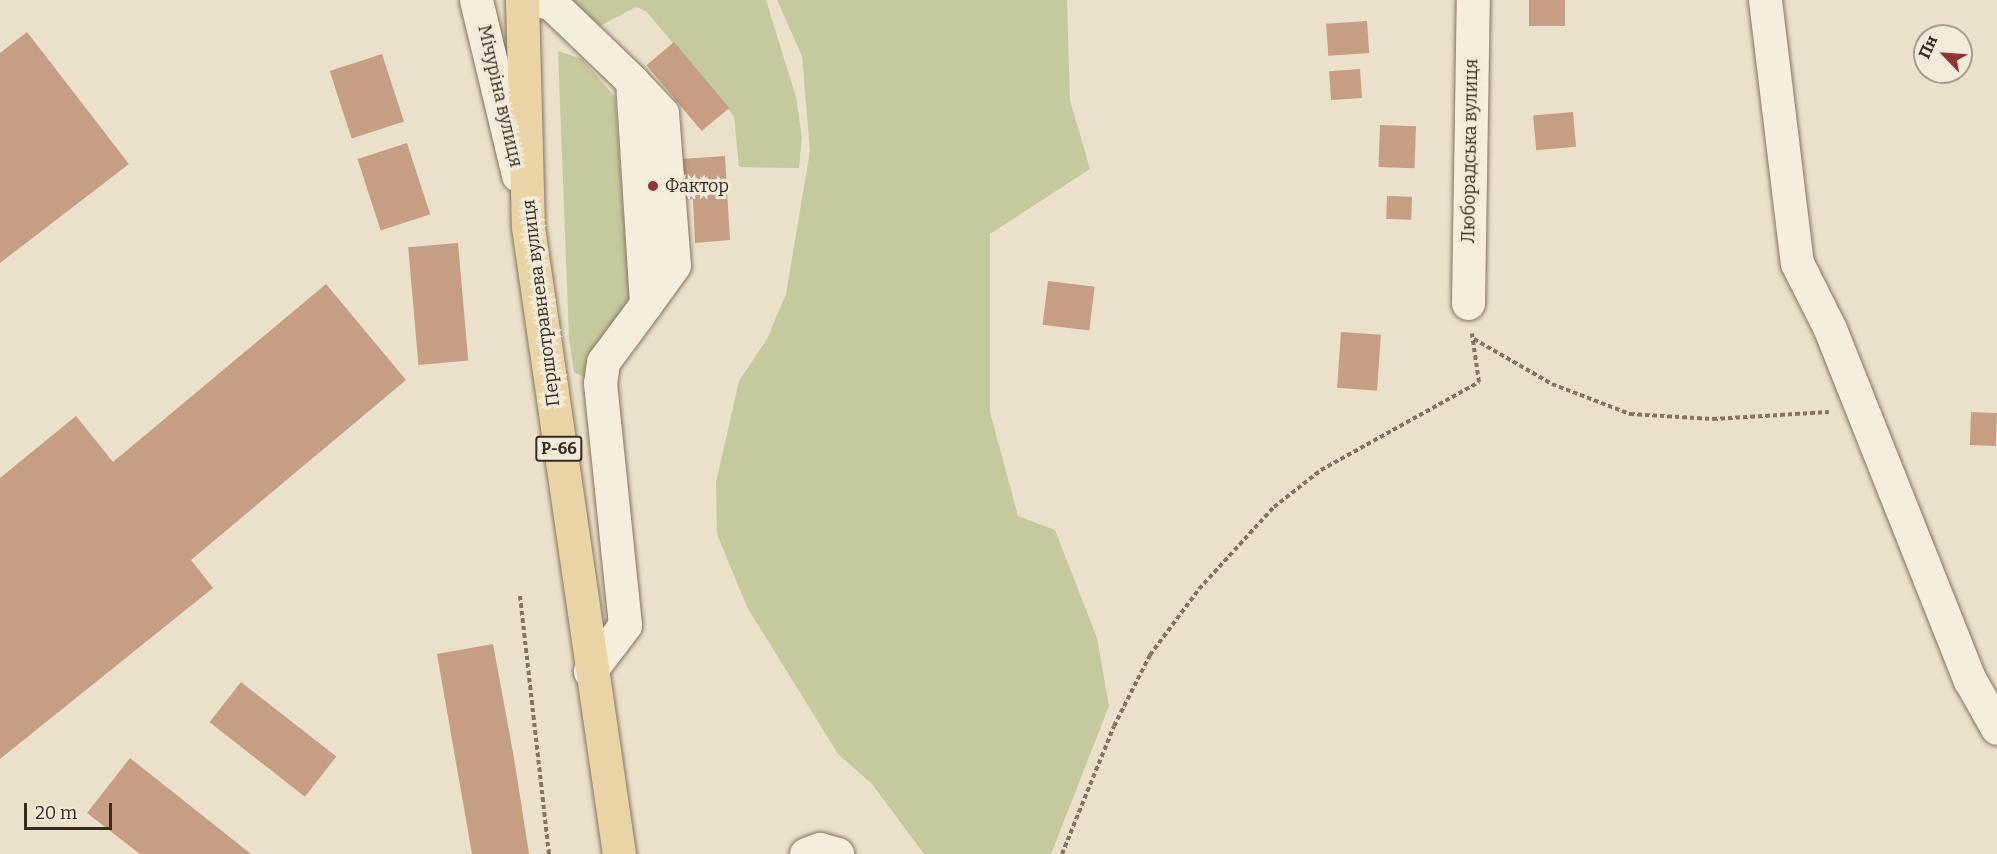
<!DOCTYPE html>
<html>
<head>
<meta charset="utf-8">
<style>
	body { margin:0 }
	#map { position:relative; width:1997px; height:854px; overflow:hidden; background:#ebe1ca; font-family:Bitter,serif }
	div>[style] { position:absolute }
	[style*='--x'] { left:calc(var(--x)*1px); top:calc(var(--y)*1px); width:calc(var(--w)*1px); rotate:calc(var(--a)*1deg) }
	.green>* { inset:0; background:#c5c99e }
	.building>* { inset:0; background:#c69e83; transform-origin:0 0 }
	.path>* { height:4px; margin-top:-2px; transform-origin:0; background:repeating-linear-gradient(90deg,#867460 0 4.5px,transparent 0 7.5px) }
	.roads { filter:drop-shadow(0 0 2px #867460) drop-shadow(0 0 2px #867460) }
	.minor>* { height:33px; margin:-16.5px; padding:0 16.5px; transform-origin:16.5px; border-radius:16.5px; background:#f6eedc }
	.major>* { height:33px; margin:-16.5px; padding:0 16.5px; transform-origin:16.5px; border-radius:16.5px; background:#ead4a6 }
	.dots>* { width:16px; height:16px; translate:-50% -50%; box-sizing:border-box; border:3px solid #f3ebd9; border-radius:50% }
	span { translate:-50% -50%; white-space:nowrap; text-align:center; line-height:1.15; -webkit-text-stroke:6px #f3ebd9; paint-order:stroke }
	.shield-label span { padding:2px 4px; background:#f3ebd9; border:2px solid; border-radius:4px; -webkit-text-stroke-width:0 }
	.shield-label { font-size:16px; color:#382c22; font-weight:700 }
	.street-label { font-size:18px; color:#382c22 }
	.poi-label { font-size:18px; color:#382c22 }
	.left { translate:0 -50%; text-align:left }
	.north { position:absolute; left:1913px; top:24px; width:60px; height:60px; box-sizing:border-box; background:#f3ebd9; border:2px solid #a89f90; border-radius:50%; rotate:295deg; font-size:16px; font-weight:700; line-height:24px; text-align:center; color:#382c22 }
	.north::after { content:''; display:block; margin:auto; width:21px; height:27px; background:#913437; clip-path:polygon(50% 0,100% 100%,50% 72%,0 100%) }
	.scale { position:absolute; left:24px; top:803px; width:88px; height:27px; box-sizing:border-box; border:3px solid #382c22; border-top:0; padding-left:8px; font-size:18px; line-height:21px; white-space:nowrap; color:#382c22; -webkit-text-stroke:4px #f3ebd9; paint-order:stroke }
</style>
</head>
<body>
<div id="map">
	<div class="green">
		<div style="clip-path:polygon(569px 0,766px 0,796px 97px,802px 137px,799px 168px,739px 167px,734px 116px,646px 11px,636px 7px,600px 26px)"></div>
		<div style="clip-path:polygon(777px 0,1067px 0,1070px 100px,1090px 169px,990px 234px,990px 412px,1018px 516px,1055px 530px,1097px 638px,1109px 706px,1051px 854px,924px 854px,872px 784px,838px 754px,747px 607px,717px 534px,716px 482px,739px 381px,767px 339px,786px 294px,810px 151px,802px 56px)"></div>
		<div style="clip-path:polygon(558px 51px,582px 59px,615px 97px,629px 295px,625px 313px,588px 379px,574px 372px,569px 338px)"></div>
	</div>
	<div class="building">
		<div style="left:1529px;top:0;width:36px;height:26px"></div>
		<div style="left:1367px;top:21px;width:32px;height:41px;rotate:86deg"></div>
		<div style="clip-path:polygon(27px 32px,129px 164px,0 263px,0 53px)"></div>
		<div style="left:674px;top:42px;width:86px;height:36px;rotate:50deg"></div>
		<div style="left:382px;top:54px;width:71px;height:55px;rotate:72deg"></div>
		<div style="left:1360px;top:69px;width:29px;height:31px;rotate:86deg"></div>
		<div style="left:1573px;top:112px;width:35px;height:40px;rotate:85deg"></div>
		<div style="left:1380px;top:125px;width:36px;height:42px;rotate:2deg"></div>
		<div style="left:407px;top:143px;width:75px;height:52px;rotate:72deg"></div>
		<div style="clip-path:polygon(725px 156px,730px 240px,695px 243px,693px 199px,624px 203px,621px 163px)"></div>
		<div style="left:1387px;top:196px;width:25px;height:23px;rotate:2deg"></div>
		<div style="left:458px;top:243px;width:118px;height:50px;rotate:85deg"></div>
		<div style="left:1048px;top:281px;width:47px;height:44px;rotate:7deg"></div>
		<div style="clip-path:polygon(326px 284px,406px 380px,191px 560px,213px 588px,0 759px,0 478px,76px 416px,113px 462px)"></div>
		<div style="left:1341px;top:332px;width:40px;height:56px;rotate:4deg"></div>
		<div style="left:1971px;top:412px;width:26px;height:33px;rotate:2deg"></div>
		<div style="clip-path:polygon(493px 644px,514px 758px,529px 854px,472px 854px,437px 654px)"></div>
		<div style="left:241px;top:682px;width:121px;height:51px;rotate:38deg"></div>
		<div style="clip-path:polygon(130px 758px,251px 854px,140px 854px,87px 813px)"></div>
	</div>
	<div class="path">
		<div style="--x:1474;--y:339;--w:90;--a:30"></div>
		<div style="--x:1552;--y:384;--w:84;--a:21"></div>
		<div style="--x:1630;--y:414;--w:83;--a:3.4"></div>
		<div style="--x:1713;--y:419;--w:116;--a:-3.5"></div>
		<div style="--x:520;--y:596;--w:260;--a:83.6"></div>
		<div style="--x:1062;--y:854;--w:138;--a:-67.9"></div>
		<div style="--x:1114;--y:726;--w:80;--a:-63.1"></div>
		<div style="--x:1150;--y:655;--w:82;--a:-53.4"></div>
		<div style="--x:1199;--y:589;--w:111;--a:-47.6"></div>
		<div style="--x:1274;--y:507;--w:60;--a:-38.2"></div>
		<div style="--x:1321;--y:470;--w:181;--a:-29.1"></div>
		<div style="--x:1479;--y:382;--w:49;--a:-98.3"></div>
	</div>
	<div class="roads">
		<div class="minor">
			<div style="--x:476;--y:0;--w:180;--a:76.5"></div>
			<div style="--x:538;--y:0;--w:15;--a:16"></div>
			<div style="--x:552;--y:4;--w:111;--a:43.9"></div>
			<div style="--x:632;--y:81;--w:223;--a:86.4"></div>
			<div style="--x:646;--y:304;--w:72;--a:126.6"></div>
			<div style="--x:603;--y:362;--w:21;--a:98"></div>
			<div style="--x:600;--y:383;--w:243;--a:84.1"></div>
			<div style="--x:625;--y:625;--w:58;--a:127.3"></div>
			<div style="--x:1765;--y:0;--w:265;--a:83.1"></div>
			<div style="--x:1797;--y:263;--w:74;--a:63.4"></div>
			<div style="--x:1830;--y:329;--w:378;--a:68.3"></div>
			<div style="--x:1970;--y:680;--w:55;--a:60.6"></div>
			<div style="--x:632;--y:81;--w:44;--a:46.8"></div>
			<div style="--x:662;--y:113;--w:152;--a:85.5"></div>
			<div style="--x:674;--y:265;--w:48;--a:125.7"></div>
			<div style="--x:1468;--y:303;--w:303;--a:-89.1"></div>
			<div style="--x:806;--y:854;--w:15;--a:-20"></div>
			<div style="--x:820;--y:849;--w:18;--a:16"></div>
		</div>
		<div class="major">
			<div style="--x:522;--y:0;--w:227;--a:88.5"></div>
			<div style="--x:528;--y:227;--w:634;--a:81.74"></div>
		</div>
	</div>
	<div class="dots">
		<div style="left:653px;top:186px;background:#913437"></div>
	</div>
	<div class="shield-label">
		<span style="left:559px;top:449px">Р-66</span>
	</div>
	<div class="street-label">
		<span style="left:500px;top:96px;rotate:77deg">Мічуріна вулиця</span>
		<span style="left:1470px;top:151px;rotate:-89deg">Люборадська вулиця</span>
		<span style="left:541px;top:303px;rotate:-97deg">Першотравнева вулиця</span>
	</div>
	<div class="poi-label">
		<span class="left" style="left:665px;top:186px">Фактор</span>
	</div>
	<div class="north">Пн</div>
	<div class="scale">20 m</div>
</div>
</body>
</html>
